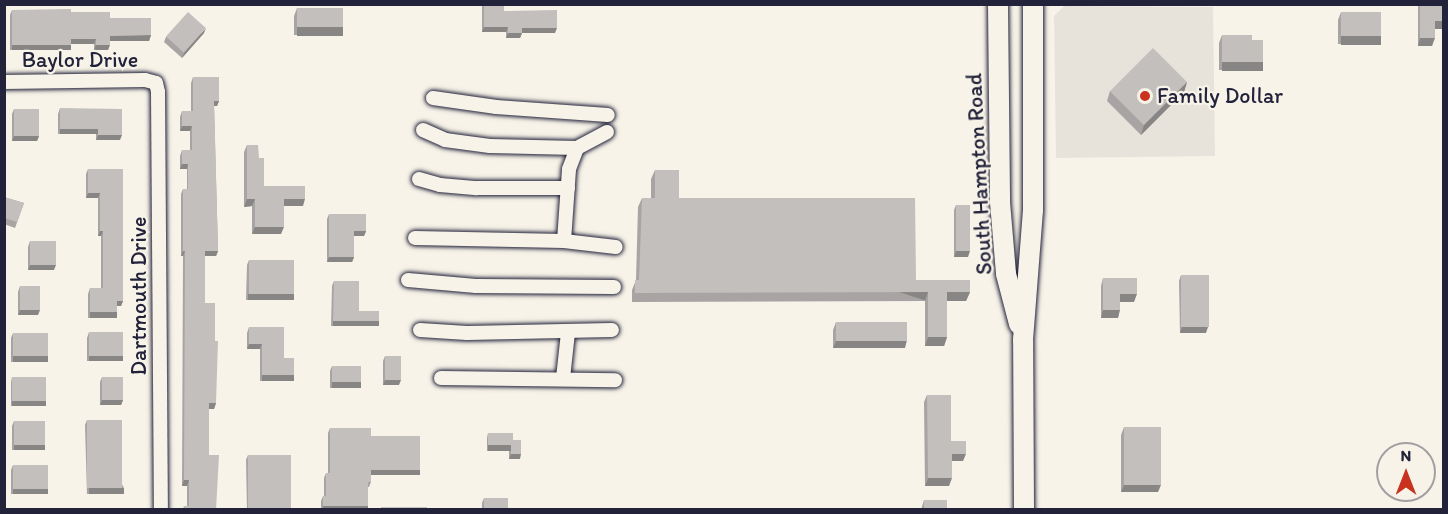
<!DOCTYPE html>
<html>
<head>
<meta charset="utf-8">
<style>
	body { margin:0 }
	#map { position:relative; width:1448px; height:514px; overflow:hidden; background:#f7f3e8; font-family:Itim,sans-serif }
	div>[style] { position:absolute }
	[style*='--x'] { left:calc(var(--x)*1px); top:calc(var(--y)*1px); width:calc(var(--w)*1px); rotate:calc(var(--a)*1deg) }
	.built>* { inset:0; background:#e7e3db }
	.roads { filter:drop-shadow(0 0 2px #22223b) drop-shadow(0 0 2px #22223b) }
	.minor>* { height:14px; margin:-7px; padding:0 7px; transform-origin:7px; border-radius:7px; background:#f7f3e8 }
	.secondary>* { height:20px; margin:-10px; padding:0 10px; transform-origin:10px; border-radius:10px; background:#f7f3e8 }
	.wall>* { inset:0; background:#a7a4a3 }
	.shaded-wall>* { inset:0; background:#888684; transform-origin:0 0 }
	.building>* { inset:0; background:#c2bfbd; transform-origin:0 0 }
	.dots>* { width:16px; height:16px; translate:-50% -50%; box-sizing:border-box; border:3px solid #f7f3e8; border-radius:50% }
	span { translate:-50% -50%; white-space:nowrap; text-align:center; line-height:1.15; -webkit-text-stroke:4.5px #f7f3e8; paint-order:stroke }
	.street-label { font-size:22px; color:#22223b }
	.poi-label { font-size:22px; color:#22223b }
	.left { translate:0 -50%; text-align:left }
	.frame { position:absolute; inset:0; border:6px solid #22223b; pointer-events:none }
	.north { position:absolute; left:1376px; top:442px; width:60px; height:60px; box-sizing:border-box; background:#f7f3e8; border:2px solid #a29fa3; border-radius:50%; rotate:0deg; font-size:16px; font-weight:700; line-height:24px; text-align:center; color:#22223b }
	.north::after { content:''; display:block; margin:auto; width:21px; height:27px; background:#c8321e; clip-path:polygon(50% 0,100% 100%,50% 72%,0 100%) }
</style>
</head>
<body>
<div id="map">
	<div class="built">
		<div style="clip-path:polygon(1064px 6px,1213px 7px,1215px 156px,1056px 158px,1054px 16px)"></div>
	</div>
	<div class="roads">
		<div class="minor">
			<div style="--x:4;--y:82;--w:141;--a:-0.8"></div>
			<div style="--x:145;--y:80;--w:11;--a:15"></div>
			<div style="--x:156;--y:83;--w:9;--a:77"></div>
			<div style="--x:158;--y:92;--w:418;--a:89.6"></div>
			<div style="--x:433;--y:98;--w:64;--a:8.1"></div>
			<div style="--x:496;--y:107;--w:112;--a:4.1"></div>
			<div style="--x:423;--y:130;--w:24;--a:24"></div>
			<div style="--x:445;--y:140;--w:45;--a:7.6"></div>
			<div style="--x:490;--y:146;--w:87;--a:1.3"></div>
			<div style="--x:577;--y:148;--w:34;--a:-28"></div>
			<div style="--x:419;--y:179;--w:22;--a:16"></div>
			<div style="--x:440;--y:185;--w:37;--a:5"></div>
			<div style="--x:477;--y:188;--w:91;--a:0"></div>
			<div style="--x:415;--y:238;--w:149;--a:1.2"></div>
			<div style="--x:564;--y:241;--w:52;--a:6.6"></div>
			<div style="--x:564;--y:241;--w:72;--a:-86"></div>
			<div style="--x:569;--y:169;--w:22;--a:-69"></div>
			<div style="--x:408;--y:280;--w:68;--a:5"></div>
			<div style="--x:476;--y:286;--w:138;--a:0.4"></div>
			<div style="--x:420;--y:330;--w:47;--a:3.7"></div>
			<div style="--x:467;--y:333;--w:145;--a:-1.2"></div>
			<div style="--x:441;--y:378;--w:174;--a:0.7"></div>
			<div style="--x:563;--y:378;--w:45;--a:-83.7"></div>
		</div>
		<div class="secondary">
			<div style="--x:998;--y:4;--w:198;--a:89.4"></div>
			<div style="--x:1000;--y:202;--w:72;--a:85.2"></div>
			<div style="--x:1006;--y:274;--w:52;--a:75.4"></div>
			<div style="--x:1024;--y:510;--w:170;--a:-90.3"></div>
			<div style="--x:1023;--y:340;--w:130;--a:-85.6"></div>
			<div style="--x:1033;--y:210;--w:206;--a:-90"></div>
		</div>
	</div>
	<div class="wall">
		<div style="clip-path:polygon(504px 4px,504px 11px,555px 33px,522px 33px,520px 38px,506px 38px,506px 32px,482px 32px,482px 5px)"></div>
		<div style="clip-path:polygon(1418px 4px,1443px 4px,1443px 29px,1435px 29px,1432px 46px,1418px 46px)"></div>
		<div style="clip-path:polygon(297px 8px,343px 27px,340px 35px,294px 35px,294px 16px)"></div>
		<div style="clip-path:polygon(12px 10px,71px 12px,110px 18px,151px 35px,149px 41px,110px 41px,108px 50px,94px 50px,94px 44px,71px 44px,69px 50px,10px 50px,10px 15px)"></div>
		<div style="clip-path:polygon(1341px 12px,1381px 36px,1378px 44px,1338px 44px,1338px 20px)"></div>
		<div style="clip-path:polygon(204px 33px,182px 58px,164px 42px,166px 37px)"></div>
		<div style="clip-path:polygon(1222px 35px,1252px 40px,1261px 70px,1219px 70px,1219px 43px)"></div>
		<div style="clip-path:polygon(193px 77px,219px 101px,217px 106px,214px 106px,218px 251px,216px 256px,205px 256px,205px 303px,216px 403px,214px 409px,209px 409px,209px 455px,216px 510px,183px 510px,184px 506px,187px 506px,187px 486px,182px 486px,183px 256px,181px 256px,181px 194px,183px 189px,187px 189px,187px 169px,180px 169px,180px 156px,182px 150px,190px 150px,190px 131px,180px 131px,180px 117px,182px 111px,191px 111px,191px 83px)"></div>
		<div style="clip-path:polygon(1187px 82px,1184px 92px,1141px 135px,1107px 101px,1110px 91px)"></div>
		<div style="clip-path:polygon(60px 108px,120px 140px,96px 140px,96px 134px,58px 134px,58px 114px)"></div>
		<div style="clip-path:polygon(14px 109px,39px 136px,37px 141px,12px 141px,12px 114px)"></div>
		<div style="clip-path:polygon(247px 145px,259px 158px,264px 186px,303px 206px,284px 206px,281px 234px,252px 234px,252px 206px,244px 207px,244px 152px)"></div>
		<div style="clip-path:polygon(88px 169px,123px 169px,123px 301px,121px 306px,117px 306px,117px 312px,115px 318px,88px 318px,88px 294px,90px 288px,101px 288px,101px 236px,98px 236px,98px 198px,86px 198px,86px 174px)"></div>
		<div style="clip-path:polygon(655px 170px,679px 198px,916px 280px,970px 292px,966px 301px,947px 301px,947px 337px,944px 346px,925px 346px,925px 301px,632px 302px,632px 290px,636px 280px,638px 207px,642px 198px,651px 198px,651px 179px)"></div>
		<div style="clip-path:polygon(4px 197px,24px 203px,15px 228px,4px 224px)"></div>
		<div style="clip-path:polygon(956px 205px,968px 257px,954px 257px,954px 210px)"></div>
		<div style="clip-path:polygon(329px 214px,366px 231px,364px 236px,354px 236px,354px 257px,352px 262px,327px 262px,327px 219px)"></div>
		<div style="clip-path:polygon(30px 241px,54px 270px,28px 270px,28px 247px)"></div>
		<div style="clip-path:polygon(249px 260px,294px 294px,292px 300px,246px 300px,247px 265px)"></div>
		<div style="clip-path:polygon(1181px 275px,1206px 333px,1180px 333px,1179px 281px)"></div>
		<div style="clip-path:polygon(1103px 278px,1134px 302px,1120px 302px,1118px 318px,1101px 318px,1101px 286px)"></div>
		<div style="clip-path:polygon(334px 281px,359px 311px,379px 321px,377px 326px,331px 326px,332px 286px)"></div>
		<div style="clip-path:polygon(20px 286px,38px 315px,18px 315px,18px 292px)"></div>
		<div style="clip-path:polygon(836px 322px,905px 348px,833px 348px,833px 330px)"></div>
		<div style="clip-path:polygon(249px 327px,284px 358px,292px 381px,260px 381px,260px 349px,247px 349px,247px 333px)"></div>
		<div style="clip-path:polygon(89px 332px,123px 356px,121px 361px,87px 361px,87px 338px)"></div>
		<div style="clip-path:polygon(13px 333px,46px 362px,11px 362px,11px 338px)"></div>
		<div style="clip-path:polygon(385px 356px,399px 385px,383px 385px,383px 361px)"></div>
		<div style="clip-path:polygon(332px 366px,361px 382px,359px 388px,330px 388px,330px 371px)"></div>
		<div style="clip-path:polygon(12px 377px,44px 406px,11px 406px,11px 382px)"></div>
		<div style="clip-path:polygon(102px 377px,123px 400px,121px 405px,100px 405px,100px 382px)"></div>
		<div style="clip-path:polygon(927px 395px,951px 441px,963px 461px,952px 461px,949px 486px,925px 486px,924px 402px)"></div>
		<div style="clip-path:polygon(87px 420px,124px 488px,122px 494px,87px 494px,85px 425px)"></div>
		<div style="clip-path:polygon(14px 421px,43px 450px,12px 450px,12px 426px)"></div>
		<div style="clip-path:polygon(1124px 427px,1158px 492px,1121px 492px,1121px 435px)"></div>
		<div style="clip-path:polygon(330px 428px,371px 436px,420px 470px,418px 475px,371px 475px,371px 482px,369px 487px,368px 487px,368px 506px,366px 510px,321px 510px,321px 501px,323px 496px,324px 496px,324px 478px,326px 473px,328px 473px,328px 433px)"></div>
		<div style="clip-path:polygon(488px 433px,513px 440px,520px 459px,509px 459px,509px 451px,487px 451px,487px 438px)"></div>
		<div style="clip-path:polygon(248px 455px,290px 510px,247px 510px,246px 460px)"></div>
		<div style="clip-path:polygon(13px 465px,46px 494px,11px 494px,11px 470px)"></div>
		<div style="clip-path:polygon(484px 498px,508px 510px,482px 510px,482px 503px)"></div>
		<div style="clip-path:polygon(924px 500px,947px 510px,921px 510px)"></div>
	</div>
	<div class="shaded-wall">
		<div style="clip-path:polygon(1435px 21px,1443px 21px,1443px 29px,1432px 29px)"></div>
		<div style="left:297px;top:27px;width:46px;height:9px"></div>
		<div style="clip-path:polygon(484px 27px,508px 27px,506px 32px,482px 32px)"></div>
		<div style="clip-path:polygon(206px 28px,204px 33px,182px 58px,184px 53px)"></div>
		<div style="clip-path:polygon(522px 28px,557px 28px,555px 33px,522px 33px,520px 38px,506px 38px,508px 33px)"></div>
		<div style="clip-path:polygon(151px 35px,149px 41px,108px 41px,110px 36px)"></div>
		<div style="left:1341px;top:36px;width:40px;height:9px"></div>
		<div style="clip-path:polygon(1420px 38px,1435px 38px,1432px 46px,1418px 46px)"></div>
		<div style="clip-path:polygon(71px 39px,96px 39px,94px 44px,69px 44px)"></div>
		<div style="left:12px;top:45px;width:59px;height:5px"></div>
		<div style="clip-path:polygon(96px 45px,110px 45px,108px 50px,94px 50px)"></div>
		<div style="left:1222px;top:62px;width:41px;height:9px"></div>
		<div style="clip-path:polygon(1187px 82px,1184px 92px,1141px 135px,1144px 125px)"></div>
		<div style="clip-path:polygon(214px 101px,219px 101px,217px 106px,212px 106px)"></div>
		<div style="clip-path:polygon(182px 126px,192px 126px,190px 131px,180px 131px)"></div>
		<div style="left:60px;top:129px;width:38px;height:5px"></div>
		<div style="clip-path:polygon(98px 135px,122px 135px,120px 140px,96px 140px)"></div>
		<div style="clip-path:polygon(14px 136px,39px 136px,37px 141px,12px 141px)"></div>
		<div style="clip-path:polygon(182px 164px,188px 164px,187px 169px,180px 169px)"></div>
		<div style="clip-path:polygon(88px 193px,100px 193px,98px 198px,86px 198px)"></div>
		<div style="clip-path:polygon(247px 199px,255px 199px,252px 206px,244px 207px)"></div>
		<div style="clip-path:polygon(284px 199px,305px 199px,303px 206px,281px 206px)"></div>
		<div style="clip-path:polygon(255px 227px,284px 227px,281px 234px,252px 234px)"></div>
		<div style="clip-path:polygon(100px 231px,103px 231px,101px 236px,98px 236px)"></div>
		<div style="clip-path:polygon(354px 231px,366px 231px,364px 236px,352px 236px)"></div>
		<div style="clip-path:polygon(183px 251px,185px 251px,183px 256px,181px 256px)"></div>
		<div style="clip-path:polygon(205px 251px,218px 251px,216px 256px,203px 256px)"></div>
		<div style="clip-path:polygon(956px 251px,970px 251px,968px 257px,954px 257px)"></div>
		<div style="clip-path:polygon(329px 257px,354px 257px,352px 262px,327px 262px)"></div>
		<div style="clip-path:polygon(30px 265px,56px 265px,54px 270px,28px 270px)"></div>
		<div style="left:928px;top:292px;width:9px;height:293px;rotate:108deg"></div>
		<div style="clip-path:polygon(947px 292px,970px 292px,966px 301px,944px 301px)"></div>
		<div style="left:248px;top:294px;width:46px;height:6px"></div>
		<div style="clip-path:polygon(1120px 294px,1137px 294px,1134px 302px,1118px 302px)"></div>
		<div style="clip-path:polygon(117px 301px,123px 301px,121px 306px,115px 306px)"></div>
		<div style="clip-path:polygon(20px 310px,40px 310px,38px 315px,18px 315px)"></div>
		<div style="clip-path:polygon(1103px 310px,1120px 310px,1118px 318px,1101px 318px)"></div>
		<div style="left:90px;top:312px;width:27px;height:6px"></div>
		<div style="left:333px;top:321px;width:46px;height:5px"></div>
		<div style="clip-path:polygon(1182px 327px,1208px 327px,1206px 333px,1180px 333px)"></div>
		<div style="clip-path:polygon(928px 337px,947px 337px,944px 346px,925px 346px)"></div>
		<div style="clip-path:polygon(907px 340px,905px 348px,833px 348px,836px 341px)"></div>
		<div style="clip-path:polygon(249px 344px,262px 344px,260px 349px,247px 349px)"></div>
		<div style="left:13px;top:356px;width:35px;height:6px"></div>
		<div style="left:89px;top:356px;width:34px;height:5px"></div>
		<div style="left:262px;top:375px;width:32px;height:6px"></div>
		<div style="clip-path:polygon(385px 380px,401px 380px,399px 385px,383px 385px)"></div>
		<div style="left:332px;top:382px;width:29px;height:6px"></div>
		<div style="clip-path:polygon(102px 400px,123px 400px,121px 405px,100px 405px)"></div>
		<div style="left:12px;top:401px;width:34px;height:5px"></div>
		<div style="clip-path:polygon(209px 403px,216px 403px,214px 409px,207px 409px)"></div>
		<div style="left:14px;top:445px;width:31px;height:5px"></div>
		<div style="left:488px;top:445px;width:23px;height:6px"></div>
		<div style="clip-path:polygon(511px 454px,521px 454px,520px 459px,509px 459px)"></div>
		<div style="clip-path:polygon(952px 454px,966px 454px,963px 461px,949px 461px)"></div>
		<div style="left:371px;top:470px;width:49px;height:5px"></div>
		<div style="clip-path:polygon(928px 478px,952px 478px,949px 486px,925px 486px)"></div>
		<div style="clip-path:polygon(184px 480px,189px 480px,187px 486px,182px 486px)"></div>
		<div style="clip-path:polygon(1124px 485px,1161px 485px,1158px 492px,1121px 492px)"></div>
		<div style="left:89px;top:488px;width:35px;height:6px"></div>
		<div style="left:13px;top:489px;width:35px;height:5px"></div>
		<div style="left:323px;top:506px;width:45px;height:4px"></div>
	</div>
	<div class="building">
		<div style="clip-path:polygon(484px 4px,504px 4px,504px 11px,557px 10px,557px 28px,522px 28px,522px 33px,508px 33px,508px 27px,484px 27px)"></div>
		<div style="clip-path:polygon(1420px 4px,1443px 4px,1443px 21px,1435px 21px,1435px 38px,1420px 38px)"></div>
		<div style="left:297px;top:8px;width:46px;height:19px"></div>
		<div style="clip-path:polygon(71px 9px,71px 12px,110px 12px,110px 18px,151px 18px,151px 35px,110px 36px,110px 45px,96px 45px,96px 39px,71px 39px,71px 45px,12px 45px,12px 10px)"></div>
		<div style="left:188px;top:12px;width:24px;height:33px;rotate:42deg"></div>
		<div style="left:1341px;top:12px;width:40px;height:24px"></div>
		<div style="clip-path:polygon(1222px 35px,1252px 35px,1252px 40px,1263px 40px,1263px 62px,1222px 62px)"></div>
		<div style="left:1153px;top:48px;width:48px;height:61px;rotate:45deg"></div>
		<div style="clip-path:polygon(193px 77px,219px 77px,219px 101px,214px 101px,218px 251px,205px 251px,205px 303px,215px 303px,215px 341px,218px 341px,216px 403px,209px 403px,209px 455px,219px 455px,216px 510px,185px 510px,184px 506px,189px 506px,189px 480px,184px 480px,185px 251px,183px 251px,183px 189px,188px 189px,188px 164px,182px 164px,182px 150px,192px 150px,192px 126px,182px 126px,182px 111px,193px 111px)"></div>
		<div style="clip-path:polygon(60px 108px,122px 109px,122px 135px,98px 135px,98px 129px,60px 129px)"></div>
		<div style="left:14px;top:109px;width:25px;height:27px"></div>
		<div style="clip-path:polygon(247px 145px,258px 145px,259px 158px,264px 158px,264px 186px,305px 186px,305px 199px,284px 199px,284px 227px,255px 227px,255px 199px,247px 199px)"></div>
		<div style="clip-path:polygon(88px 169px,123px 169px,123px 301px,117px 301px,117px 312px,90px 312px,90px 288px,103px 288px,103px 231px,100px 231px,100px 193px,88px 193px)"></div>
		<div style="clip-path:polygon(655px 170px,679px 170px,679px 198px,915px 198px,916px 280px,970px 280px,970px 292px,947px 292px,947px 337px,928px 337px,928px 292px,635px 293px,635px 280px,639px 280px,642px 198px,655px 198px)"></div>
		<div style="clip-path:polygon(4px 197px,24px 203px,17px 222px,4px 218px)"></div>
		<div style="left:956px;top:205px;width:14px;height:46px"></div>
		<div style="clip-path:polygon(329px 214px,366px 214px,366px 231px,354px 231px,354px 257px,329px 257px)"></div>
		<div style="left:30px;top:241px;width:26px;height:24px"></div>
		<div style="left:249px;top:260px;width:45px;height:34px"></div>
		<div style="left:1181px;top:275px;width:28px;height:52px"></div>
		<div style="clip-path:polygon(1103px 278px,1137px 278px,1137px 294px,1120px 294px,1120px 310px,1103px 310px)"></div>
		<div style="clip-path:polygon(334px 281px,359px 281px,359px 311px,379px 311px,379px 321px,333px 321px)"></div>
		<div style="left:20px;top:286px;width:20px;height:24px"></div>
		<div style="left:836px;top:322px;width:71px;height:19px"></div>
		<div style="clip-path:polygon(249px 327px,284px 327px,284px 358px,294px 358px,294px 375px,262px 375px,262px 344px,249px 344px)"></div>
		<div style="left:89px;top:332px;width:34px;height:24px"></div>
		<div style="left:13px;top:333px;width:35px;height:23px"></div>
		<div style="left:385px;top:356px;width:16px;height:24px"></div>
		<div style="left:332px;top:366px;width:29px;height:16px"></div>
		<div style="left:12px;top:377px;width:34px;height:24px"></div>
		<div style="left:102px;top:377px;width:21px;height:23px"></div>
		<div style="clip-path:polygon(927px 395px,951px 395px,951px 441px,966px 441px,966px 454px,952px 454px,952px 478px,928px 478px)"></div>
		<div style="left:87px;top:420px;width:35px;height:68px"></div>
		<div style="left:14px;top:421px;width:31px;height:24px"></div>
		<div style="left:1124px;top:427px;width:37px;height:58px"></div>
		<div style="clip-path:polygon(330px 428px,371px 428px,371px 436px,420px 436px,420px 470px,371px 470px,371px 482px,368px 482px,368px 506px,323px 506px,323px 496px,326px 496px,326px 473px,330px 473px)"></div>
		<div style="clip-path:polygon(488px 433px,513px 433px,513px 440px,521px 440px,521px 454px,511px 454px,511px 445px,488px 445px)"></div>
		<div style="left:248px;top:455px;width:43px;height:55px"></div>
		<div style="left:13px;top:465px;width:35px;height:24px"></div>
		<div style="left:484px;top:498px;width:24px;height:12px"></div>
		<div style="left:924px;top:500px;width:23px;height:10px"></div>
		<div style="left:381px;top:507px;width:46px;height:3px"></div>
		<div style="left:89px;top:508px;width:35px;height:2px"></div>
		<div style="left:14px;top:509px;width:34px;height:1px"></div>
	</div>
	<div class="dots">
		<div style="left:1145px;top:96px;background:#c8321e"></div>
	</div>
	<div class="street-label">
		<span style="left:80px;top:60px">Baylor Drive</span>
		<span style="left:979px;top:174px;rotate:-93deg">South Hampton Road</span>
		<span style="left:139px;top:296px;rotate:-90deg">Dartmouth Drive</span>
	</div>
	<div class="poi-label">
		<span class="left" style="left:1157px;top:96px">Family Dollar</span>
	</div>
	<div class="frame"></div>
	<div class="north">N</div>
</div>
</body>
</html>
